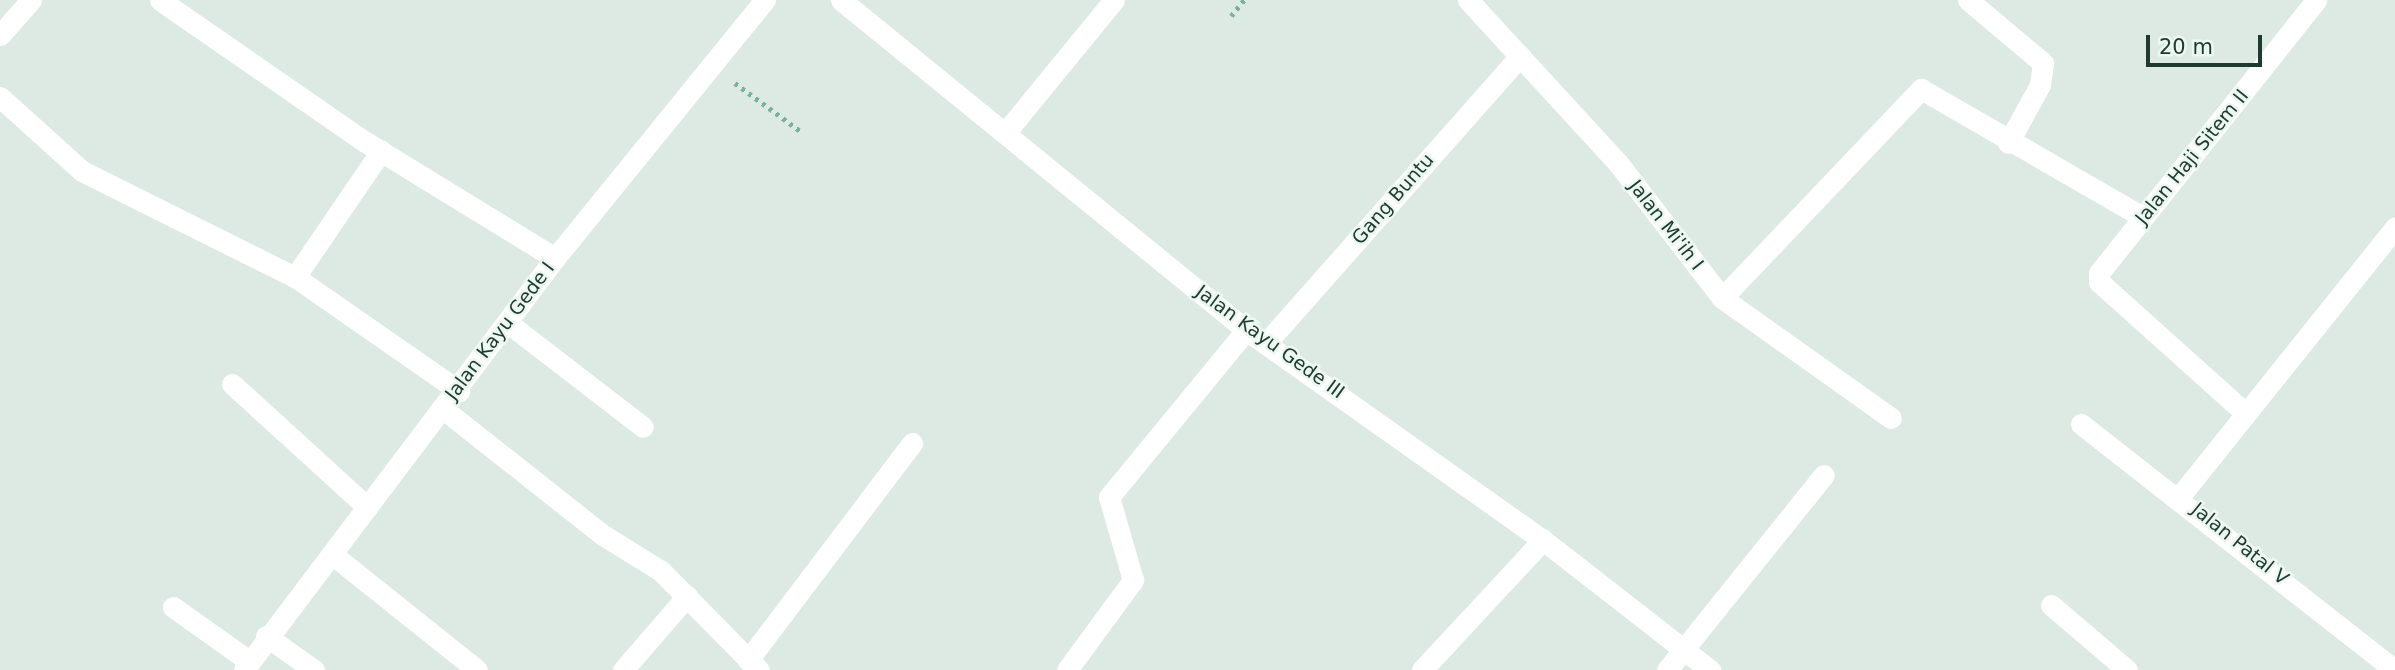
<!DOCTYPE html>
<html>
<head>
<meta charset="utf-8">
<style>
	body { margin:0 }
	#map { position:relative; width:2395px; height:670px; overflow:hidden; background:#ddeae3; font-family:"DejaVu Sans",sans-serif }
	div>[style] { position:absolute }
	[style*='--x'] { left:calc(var(--x)*1px); top:calc(var(--y)*1px); width:calc(var(--w)*1px); rotate:calc(var(--a)*1deg) }
	.path>* { height:4.5px; margin-top:-2.25px; transform-origin:0; background:repeating-linear-gradient(90deg,#7bb09c 0 3.5px,transparent 0 8.5px) }
	.minor>* { height:21px; margin:-10.5px; padding:0 10.5px; transform-origin:10.5px; border-radius:10.5px; background:#fff }
	span { translate:-50% -50%; white-space:nowrap; text-align:center; line-height:1.15; -webkit-text-stroke:5px #edf7f1; paint-order:stroke }
	.street-label { font-size:19px; color:#1e3a31 }
	.scale { position:absolute; left:2146px; top:35px; width:116px; height:32px; box-sizing:border-box; border:4px solid #1e3a31; border-top:0; padding-left:9px; font-size:21px; line-height:24px; white-space:nowrap; color:#1e3a31; -webkit-text-stroke:5px #edf7f1; paint-order:stroke }
</style>
</head>
<body>
<div id="map">
	<div class="path">
		<div style="--x:1231;--y:16;--w:21;--a:-51"></div>
		<div style="--x:735;--y:83;--w:84;--a:36.3"></div>
	</div>
	<div class="minor">
		<div style="--x:160;--y:0;--w:248;--a:34.7"></div>
		<div style="--x:364;--y:141;--w:224;--a:31.5"></div>
		<div style="--x:841;--y:0;--w:522;--a:39.17"></div>
		<div style="--x:1246;--y:330;--w:364;--a:35.3"></div>
		<div style="--x:1543;--y:540;--w:212;--a:37.9"></div>
		<div style="--x:1468;--y:0;--w:222;--a:47.4"></div>
		<div style="--x:1618;--y:163;--w:170;--a:52.4"></div>
		<div style="--x:1722;--y:298;--w:207;--a:35.4"></div>
		<div style="--x:1968;--y:0;--w:98;--a:40"></div>
		<div style="--x:2043;--y:63;--w:22;--a:98"></div>
		<div style="--x:2040;--y:85;--w:66;--a:118.9"></div>
		<div style="--x:0;--y:35;--w:47;--a:-48.5"></div>
		<div style="--x:0;--y:97;--w:110;--a:42.1"></div>
		<div style="--x:82;--y:171;--w:238;--a:26.5"></div>
		<div style="--x:295;--y:277;--w:200;--a:34.8"></div>
		<div style="--x:1005;--y:133;--w:172;--a:-50.7"></div>
		<div style="--x:295;--y:277;--w:153;--a:-55.7"></div>
		<div style="--x:1722;--y:298;--w:289;--a:-46.4"></div>
		<div style="--x:1921;--y:89;--w:256;--a:30"></div>
		<div style="--x:508;--y:323;--w:170;--a:37.6"></div>
		<div style="--x:1267;--y:342;--w:382;--a:-48.5"></div>
		<div style="--x:232;--y:384;--w:183;--a:42.3"></div>
		<div style="--x:442;--y:408;--w:205;--a:38.3"></div>
		<div style="--x:603;--y:535;--w:68;--a:31.8"></div>
		<div style="--x:661;--y:571;--w:139;--a:45.3"></div>
		<div style="--x:2243;--y:411;--w:193;--a:-138.1"></div>
		<div style="--x:2099;--y:282;--w:9;--a:-90"></div>
		<div style="--x:2099;--y:273;--w:349;--a:-51.5"></div>
		<div style="--x:2081;--y:424;--w:399;--a:38.1"></div>
		<div style="--x:2180;--y:496;--w:344;--a:-51.3"></div>
		<div style="--x:333;--y:555;--w:184;--a:38.6"></div>
		<div style="--x:2051;--y:605;--w:100;--a:40.5"></div>
		<div style="--x:173;--y:607;--w:93;--a:35.4"></div>
		<div style="--x:266;--y:636;--w:59;--a:35.3"></div>
		<div style="--x:748;--y:660;--w:272;--a:-52.9"></div>
		<div style="--x:244;--y:670;--w:516;--a:-52.95"></div>
		<div style="--x:555;--y:258;--w:333;--a:-50.9"></div>
		<div style="--x:623;--y:670;--w:98;--a:-49.1"></div>
		<div style="--x:1067;--y:670;--w:112;--a:-53.7"></div>
		<div style="--x:1133;--y:580;--w:86;--a:-106.1"></div>
		<div style="--x:1109;--y:497;--w:216;--a:-50.6"></div>
		<div style="--x:1422;--y:670;--w:178;--a:-47.1"></div>
		<div style="--x:1667;--y:670;--w:250;--a:-51.2"></div>
	</div>
	<div class="street-label">
		<span style="left:2192px;top:157px;rotate:-51deg">Jalan Haji Sitem II</span>
		<span style="left:1393px;top:199px;rotate:-49deg">Gang Buntu</span>
		<span style="left:1666px;top:225px;rotate:52deg">Jalan Mi'ih I</span>
		<span style="left:500px;top:331px;rotate:-53deg">Jalan Kayu Gede I</span>
		<span style="left:1270px;top:342px;rotate:36deg">Jalan Kayu Gede III</span>
		<span style="left:2240px;top:544px;rotate:39deg">Jalan Patal V</span>
	</div>
	<div class="scale">20 m</div>
</div>
</body>
</html>
